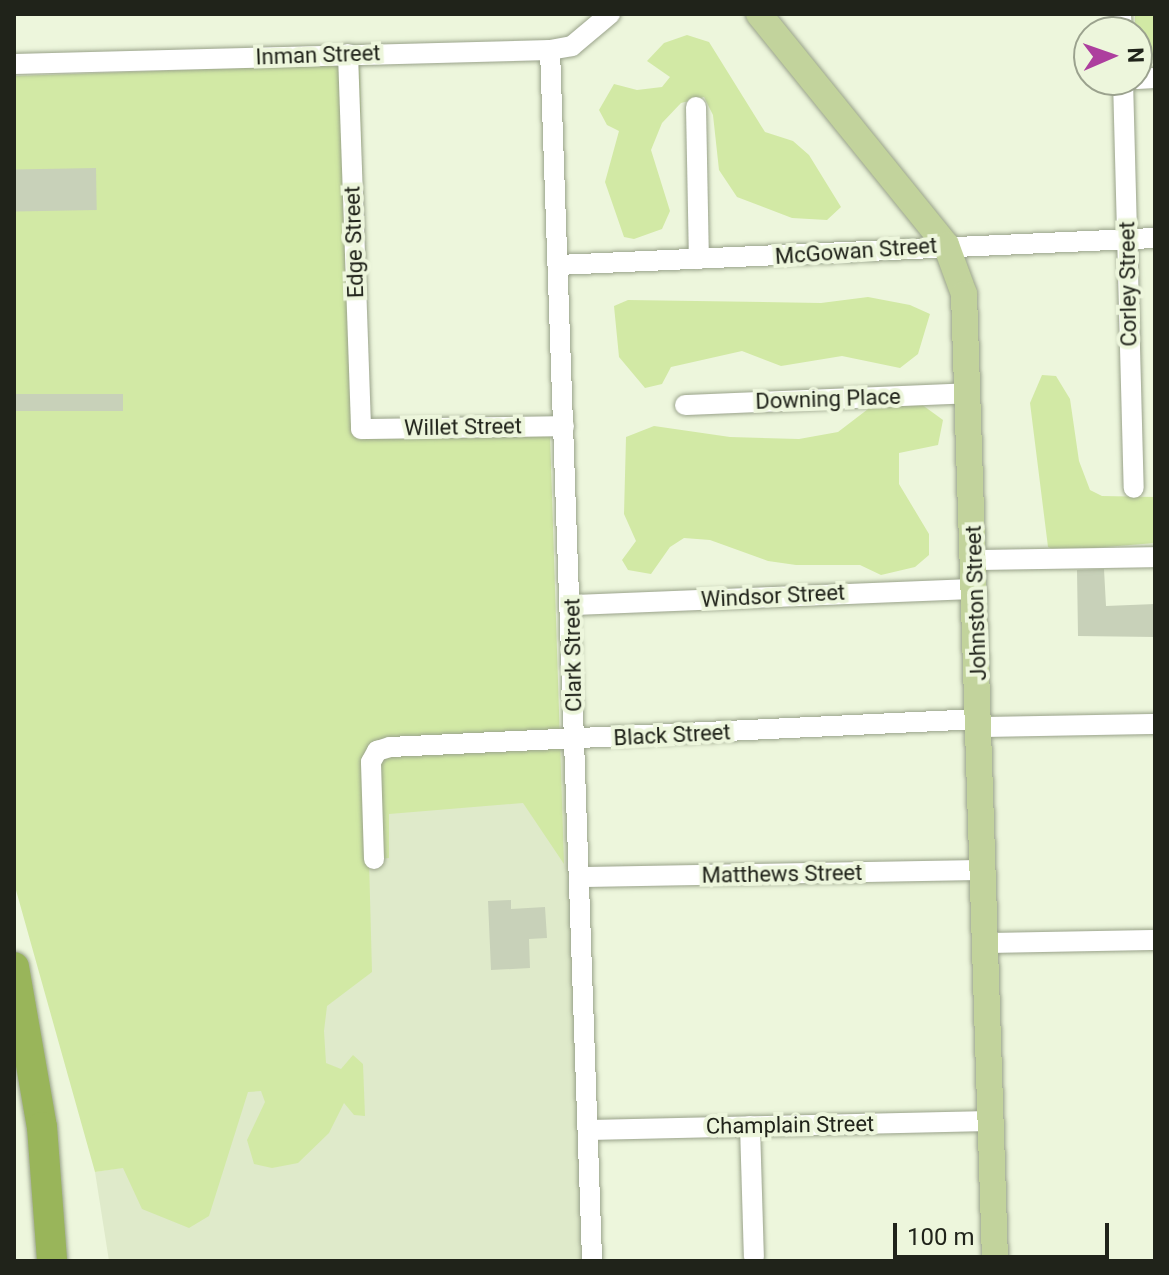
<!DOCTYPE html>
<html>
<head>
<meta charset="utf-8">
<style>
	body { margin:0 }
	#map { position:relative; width:1169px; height:1275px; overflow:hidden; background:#edf6dc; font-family:Roboto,sans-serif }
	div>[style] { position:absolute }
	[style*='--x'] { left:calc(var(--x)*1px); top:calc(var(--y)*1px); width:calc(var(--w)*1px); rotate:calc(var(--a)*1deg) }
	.built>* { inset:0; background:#dfeaca }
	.green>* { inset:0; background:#d2e9a5; transform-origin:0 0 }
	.building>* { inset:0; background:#c8d1b9; transform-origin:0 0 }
	.roads { filter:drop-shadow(0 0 2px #99a28a) drop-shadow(0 0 2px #99a28a) }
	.minor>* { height:20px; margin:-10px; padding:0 10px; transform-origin:10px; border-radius:10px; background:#fff }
	.major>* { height:26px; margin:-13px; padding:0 13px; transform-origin:13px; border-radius:13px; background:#c2d39c }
	.highway>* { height:30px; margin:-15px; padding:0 15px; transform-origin:15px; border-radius:15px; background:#99b55a }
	span { translate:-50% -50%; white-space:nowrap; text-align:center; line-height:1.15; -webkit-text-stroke:8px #edf6dc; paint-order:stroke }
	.street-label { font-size:22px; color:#20231a }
	.frame { position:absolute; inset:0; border:16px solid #20231a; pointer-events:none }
	.north { position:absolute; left:1073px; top:16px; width:80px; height:80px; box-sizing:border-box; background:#edf6dc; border:2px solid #9ba28e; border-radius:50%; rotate:88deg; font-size:22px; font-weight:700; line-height:32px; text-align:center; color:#20231a }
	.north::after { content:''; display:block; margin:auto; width:28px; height:36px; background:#ad3f9e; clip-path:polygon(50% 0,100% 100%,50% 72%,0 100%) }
	.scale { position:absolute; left:893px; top:1223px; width:216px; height:36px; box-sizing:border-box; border:4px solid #20231a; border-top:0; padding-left:10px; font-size:24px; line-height:28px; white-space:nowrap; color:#20231a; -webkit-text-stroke:6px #edf6dc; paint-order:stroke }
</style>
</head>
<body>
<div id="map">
	<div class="built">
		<div style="clip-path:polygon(575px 740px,592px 1261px,109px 1261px,95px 1172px,192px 1156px,371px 762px)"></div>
	</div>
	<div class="green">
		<div style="left:1135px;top:14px;width:20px;height:46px"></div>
		<div style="clip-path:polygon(687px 35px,709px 42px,765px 132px,793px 141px,809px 155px,841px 207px,827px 220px,792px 218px,737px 197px,719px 170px,713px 115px,704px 97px,681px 103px,662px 123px,651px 150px,670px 211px,662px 229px,634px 239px,624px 237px,605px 182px,619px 131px,607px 125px,599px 110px,614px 84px,637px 90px,662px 87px,670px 77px,647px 61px,664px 43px)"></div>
		<div style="clip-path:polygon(360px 64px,368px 434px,550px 435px,564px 864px,523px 803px,389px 814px,389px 858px,369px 860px,372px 972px,327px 1006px,324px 1031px,326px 1063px,341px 1069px,353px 1055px,363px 1064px,365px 1116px,354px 1115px,344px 1103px,329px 1133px,298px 1163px,272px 1168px,254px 1164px,247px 1140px,265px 1102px,261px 1091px,248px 1092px,209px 1216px,189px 1228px,142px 1209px,123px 1168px,95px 1172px,14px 883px,14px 76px)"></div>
		<div style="clip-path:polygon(868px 297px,910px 305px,930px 314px,918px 354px,900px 368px,842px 356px,781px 366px,742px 351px,671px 367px,662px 384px,645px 388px,619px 357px,614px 306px,628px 300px,821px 303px)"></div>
		<div style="clip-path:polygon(1042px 375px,1056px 376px,1070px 399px,1079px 461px,1090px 490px,1102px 496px,1155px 497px,1155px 543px,1056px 551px,1048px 547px,1030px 403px)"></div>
		<div style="clip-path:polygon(921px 404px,943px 420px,938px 445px,899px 453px,899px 484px,929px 534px,929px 555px,915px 567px,881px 575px,860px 565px,796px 565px,768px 561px,710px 540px,684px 538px,670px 547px,651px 574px,628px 570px,622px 560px,636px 541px,624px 514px,626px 437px,654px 426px,730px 437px,799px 439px,838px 432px,872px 406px)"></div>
	</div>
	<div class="building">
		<div style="left:96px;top:168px;width:42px;height:82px;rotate:89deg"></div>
		<div style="left:123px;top:394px;width:17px;height:109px;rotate:90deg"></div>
		<div style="clip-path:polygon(1104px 569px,1106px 606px,1155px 604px,1155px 637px,1078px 636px,1077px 570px)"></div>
		<div style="clip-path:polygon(511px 900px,511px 909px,545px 907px,547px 938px,529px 939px,530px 968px,491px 970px,488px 901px)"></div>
	</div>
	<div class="roads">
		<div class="minor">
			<div style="--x:1121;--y:14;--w:18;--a:87"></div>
			<div style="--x:550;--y:50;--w:1212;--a:88.01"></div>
			<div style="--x:348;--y:54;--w:375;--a:88"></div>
			<div style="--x:361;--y:429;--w:203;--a:-0.8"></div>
			<div style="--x:14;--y:64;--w:536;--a:-1.5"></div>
			<div style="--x:550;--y:50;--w:22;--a:-10"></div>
			<div style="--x:572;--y:46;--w:50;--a:-40.1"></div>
			<div style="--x:1137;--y:79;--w:18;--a:-3"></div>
			<div style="--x:1123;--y:80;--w:408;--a:88.5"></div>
			<div style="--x:696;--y:107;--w:152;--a:88.9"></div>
			<div style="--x:558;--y:265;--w:598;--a:-2.59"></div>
			<div style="--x:685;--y:405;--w:285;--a:-2.4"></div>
			<div style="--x:974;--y:560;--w:181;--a:-0.9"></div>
			<div style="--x:572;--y:605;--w:403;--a:-2.3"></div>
			<div style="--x:980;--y:727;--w:175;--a:-1"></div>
			<div style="--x:374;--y:859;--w:97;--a:-91.8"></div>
			<div style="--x:371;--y:762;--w:13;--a:-61"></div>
			<div style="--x:377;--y:751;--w:14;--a:-17"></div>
			<div style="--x:390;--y:747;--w:590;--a:-2.72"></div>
			<div style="--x:581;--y:877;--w:402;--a:-1"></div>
			<div style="--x:985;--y:943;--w:170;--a:-1"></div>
			<div style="--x:750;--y:1126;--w:131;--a:88.3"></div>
			<div style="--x:588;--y:1130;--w:403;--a:-1.3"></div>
		</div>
		<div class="major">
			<div style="--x:759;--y:14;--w:297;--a:51"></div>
			<div style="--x:946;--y:245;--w:52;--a:69.8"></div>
			<div style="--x:964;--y:294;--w:967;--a:88.16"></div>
		</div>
		<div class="highway">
			<div style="--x:14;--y:967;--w:162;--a:80.1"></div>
			<div style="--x:42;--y:1127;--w:134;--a:85.7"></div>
		</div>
	</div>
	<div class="street-label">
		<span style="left:318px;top:55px;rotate:-2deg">Inman Street</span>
		<span style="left:354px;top:242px;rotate:-92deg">Edge Street</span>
		<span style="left:856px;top:251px;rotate:-4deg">McGowan Street</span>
		<span style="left:1128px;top:284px;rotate:-91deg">Corley Street</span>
		<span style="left:828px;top:399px;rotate:-2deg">Downing Place</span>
		<span style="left:463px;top:427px;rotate:-1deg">Willet Street</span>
		<span style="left:773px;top:596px;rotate:-3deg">Windsor Street</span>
		<span style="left:976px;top:603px;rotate:-92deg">Johnston Street</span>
		<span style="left:573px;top:655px;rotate:-91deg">Clark Street</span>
		<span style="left:672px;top:735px;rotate:-3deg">Black Street</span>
		<span style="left:782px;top:874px;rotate:-1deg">Matthews Street</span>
		<span style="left:790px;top:1125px;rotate:-1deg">Champlain Street</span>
	</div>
	<div class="frame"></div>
	<div class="north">N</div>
	<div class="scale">100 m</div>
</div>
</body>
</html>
